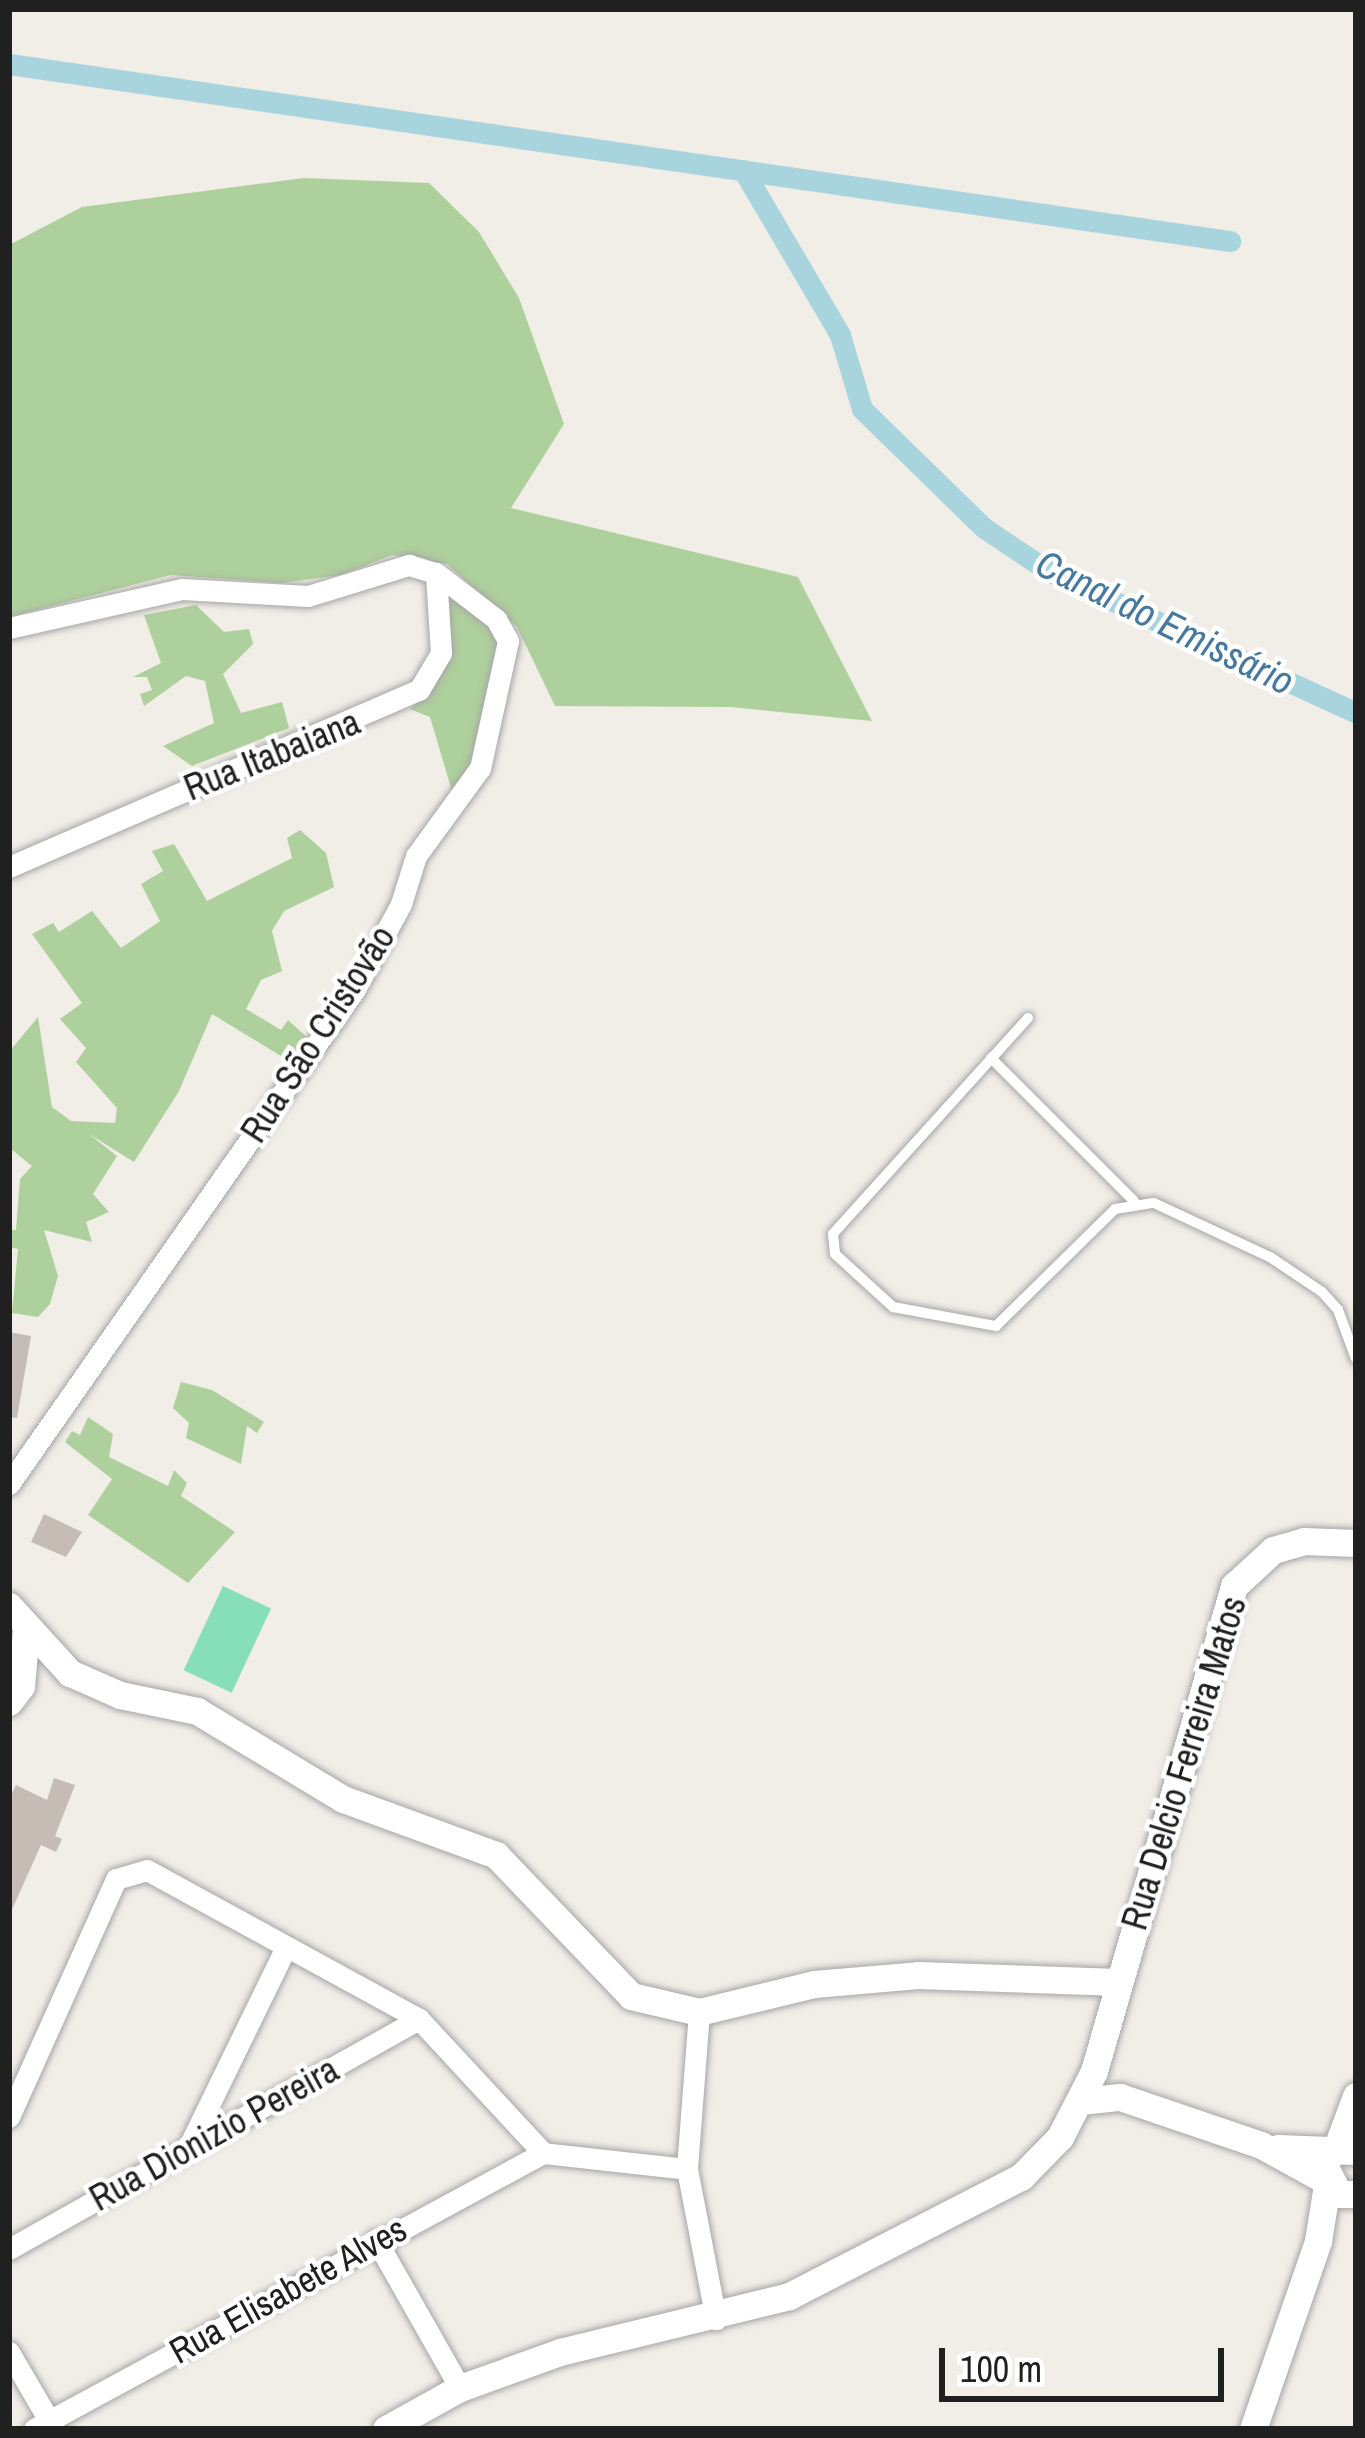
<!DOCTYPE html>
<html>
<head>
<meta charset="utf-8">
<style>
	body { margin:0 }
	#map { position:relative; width:1365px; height:2438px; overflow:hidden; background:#f1ede7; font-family:"Archivo Narrow",sans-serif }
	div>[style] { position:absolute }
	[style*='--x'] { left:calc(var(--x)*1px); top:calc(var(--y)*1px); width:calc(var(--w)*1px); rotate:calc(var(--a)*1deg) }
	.forest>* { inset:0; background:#aed09c }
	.pitch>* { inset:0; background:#86dfb8; transform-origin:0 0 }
	.canal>* { height:21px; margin:-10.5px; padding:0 10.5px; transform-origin:10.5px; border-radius:10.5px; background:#a8d4de }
	.building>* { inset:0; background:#c5bcb6 }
	.roads { filter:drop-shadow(0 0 3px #a7a7a7) drop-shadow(0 0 3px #a7a7a7) }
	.service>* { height:10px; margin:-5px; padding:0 5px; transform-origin:5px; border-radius:5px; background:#fff }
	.minor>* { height:21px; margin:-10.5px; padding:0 10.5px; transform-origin:10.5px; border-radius:10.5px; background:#fff }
	.tertiary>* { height:27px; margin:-13.5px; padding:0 13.5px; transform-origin:13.5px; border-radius:13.5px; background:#fff }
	span { translate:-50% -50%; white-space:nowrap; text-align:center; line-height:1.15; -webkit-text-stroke:9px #fff; paint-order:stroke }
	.street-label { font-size:36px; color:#202020 }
	.water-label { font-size:39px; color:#4678a0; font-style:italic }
	.frame { position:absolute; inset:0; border:12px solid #202020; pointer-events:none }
	.scale { position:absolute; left:939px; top:2348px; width:285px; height:54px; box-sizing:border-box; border:6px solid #202020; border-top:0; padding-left:15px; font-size:36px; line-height:42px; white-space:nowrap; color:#202020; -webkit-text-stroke:9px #fff; paint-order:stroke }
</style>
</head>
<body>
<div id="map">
	<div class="forest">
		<div style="clip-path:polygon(304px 178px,429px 183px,479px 232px,519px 298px,564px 424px,511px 508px,798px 577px,872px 721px,730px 707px,555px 706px,517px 627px,447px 564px,392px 555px,341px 575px,282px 583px,171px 575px,9px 617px,9px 245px,82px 207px)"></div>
		<div style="clip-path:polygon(443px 585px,491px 623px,502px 645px,473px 766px,452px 791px,430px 717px,410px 709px,433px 684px)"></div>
		<div style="clip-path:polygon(196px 605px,224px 632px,249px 629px,253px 644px,223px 674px,241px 713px,282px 702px,289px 728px,192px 766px,163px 746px,214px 723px,205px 681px,186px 676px,144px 706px,140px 694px,152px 690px,147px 677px,133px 677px,161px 663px,144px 615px)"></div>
		<div style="clip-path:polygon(300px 830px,326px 853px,334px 887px,284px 911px,272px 931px,282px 971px,261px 980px,246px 1009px,281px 1030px,288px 1020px,310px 1040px,294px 1064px,212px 1014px,179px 1091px,134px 1162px,89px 1134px,117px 1156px,93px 1194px,109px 1212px,86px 1222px,92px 1242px,44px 1230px,58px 1276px,50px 1304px,38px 1317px,12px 1313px,18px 1249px,9px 1247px,9px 1230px,16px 1230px,20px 1179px,32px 1166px,11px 1149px,9px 1052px,38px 1017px,52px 1107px,71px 1121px,115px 1123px,117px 1108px,76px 1062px,86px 1048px,60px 1019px,82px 1003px,32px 934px,53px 923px,59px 932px,92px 911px,121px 948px,160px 921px,141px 884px,163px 871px,152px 851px,174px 844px,207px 901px,292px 858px,287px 838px)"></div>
		<div style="clip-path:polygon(181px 1382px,212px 1390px,264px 1422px,257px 1433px,247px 1426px,241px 1464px,186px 1438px,189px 1423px,173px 1408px)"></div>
		<div style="clip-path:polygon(88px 1417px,113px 1434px,109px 1457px,168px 1486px,174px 1470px,187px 1483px,181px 1496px,235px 1532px,188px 1583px,88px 1515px,112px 1479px,65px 1442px,72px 1431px,80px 1435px)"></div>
	</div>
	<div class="pitch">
		<div style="left:223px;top:1586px;width:53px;height:93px;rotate:25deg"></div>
	</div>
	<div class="canal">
		<div style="--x:9;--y:64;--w:1234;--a:8.25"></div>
		<div style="--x:743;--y:170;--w:191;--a:59.5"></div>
		<div style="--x:840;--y:335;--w:77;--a:73.4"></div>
		<div style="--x:862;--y:409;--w:170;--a:44.3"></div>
		<div style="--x:984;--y:528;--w:79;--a:33.7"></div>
		<div style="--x:1050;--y:572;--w:337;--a:24.7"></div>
	</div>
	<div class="building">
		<div style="clip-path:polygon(9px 1332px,31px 1336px,17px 1418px,9px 1417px)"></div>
		<div style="clip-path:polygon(44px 1514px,82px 1532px,66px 1557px,31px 1542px)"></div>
		<div style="clip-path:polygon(54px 1778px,75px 1785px,55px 1836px,62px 1839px,56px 1852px,41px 1845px,9px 1916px,9px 1799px,16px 1785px,47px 1800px)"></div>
	</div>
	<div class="roads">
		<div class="service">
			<div style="--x:1028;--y:1018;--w:291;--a:132.1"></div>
			<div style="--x:833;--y:1234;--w:20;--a:84"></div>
			<div style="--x:835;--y:1254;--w:79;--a:42.4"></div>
			<div style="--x:893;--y:1307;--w:105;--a:10.5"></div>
			<div style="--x:996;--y:1326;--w:167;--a:-44.5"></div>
			<div style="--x:1115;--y:1209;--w:39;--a:-9"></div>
			<div style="--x:1154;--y:1203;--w:128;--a:25"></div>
			<div style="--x:1270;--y:1257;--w:63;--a:33.9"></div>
			<div style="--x:1322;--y:1292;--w:24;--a:48"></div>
			<div style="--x:1338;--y:1310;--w:52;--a:69.8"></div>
			<div style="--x:991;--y:1058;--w:202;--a:45"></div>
		</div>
		<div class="minor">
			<div style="--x:9;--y:628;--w:177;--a:-12.7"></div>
			<div style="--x:182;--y:589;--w:126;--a:3.2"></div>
			<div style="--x:308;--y:596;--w:106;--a:-17.1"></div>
			<div style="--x:409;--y:565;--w:28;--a:17"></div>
			<div style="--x:436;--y:573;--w:76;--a:37.5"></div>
			<div style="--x:496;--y:619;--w:25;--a:61"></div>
			<div style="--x:508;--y:641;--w:130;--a:102.4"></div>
			<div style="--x:480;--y:768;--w:109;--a:126"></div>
			<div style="--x:416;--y:856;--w:50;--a:107.4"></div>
			<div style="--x:401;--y:904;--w:97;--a:118.4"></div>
			<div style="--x:355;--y:989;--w:604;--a:124.95"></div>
			<div style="--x:9;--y:867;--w:447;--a:-23.4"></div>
			<div style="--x:419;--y:690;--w:43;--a:-59.3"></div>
			<div style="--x:441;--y:653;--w:80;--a:-93.6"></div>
			<div style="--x:699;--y:2012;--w:157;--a:94.4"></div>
			<div style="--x:687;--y:2169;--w:153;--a:79.1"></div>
			<div style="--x:9;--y:2117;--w:261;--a:-65.8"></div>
			<div style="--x:116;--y:1879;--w:32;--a:-16"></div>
			<div style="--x:147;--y:1870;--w:310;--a:28.7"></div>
			<div style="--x:419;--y:2019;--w:183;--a:47.2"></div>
			<div style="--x:543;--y:2153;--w:145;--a:6.3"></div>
			<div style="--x:188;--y:2148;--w:221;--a:-64"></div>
			<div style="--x:376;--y:2240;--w:170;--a:60.4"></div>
			<div style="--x:9;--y:2249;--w:470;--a:-29.3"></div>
			<div style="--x:9;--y:2352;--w:89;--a:59.7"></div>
			<div style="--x:34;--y:2429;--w:579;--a:-28.47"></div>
		</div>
		<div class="tertiary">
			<div style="--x:9;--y:1606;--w:91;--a:47.7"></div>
			<div style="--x:70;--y:1673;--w:55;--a:23.7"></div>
			<div style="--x:120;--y:1695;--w:79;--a:11.7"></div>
			<div style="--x:197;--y:1711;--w:170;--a:31.1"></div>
			<div style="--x:343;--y:1799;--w:163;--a:20.1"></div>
			<div style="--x:496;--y:1855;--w:195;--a:46.2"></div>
			<div style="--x:631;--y:1996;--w:70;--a:13.2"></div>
			<div style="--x:699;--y:2012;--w:118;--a:-13.7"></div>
			<div style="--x:814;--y:1984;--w:104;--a:-4.9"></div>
			<div style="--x:918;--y:1975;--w:200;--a:2"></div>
			<div style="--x:9;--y:1702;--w:20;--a:-53"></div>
			<div style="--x:21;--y:1686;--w:57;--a:-85"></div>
			<div style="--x:1081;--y:2101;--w:39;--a:-6"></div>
			<div style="--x:1120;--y:2097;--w:149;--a:18.8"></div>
			<div style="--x:1261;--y:2145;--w:73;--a:28.7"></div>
			<div style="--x:1278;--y:2148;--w:78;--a:2.2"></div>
			<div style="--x:1335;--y:2152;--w:60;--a:-69.4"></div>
			<div style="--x:1326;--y:2169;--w:28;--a:63"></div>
			<div style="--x:1339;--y:2194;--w:17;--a:0"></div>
			<div style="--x:386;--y:2429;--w:85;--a:-29"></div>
			<div style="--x:460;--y:2388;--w:106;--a:-19.8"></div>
			<div style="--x:560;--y:2352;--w:236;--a:-13.7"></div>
			<div style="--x:789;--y:2296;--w:261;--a:-27.2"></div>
			<div style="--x:1021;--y:2177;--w:56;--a:-45.7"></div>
			<div style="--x:1060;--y:2137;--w:74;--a:-62.7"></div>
			<div style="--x:1094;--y:2071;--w:505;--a:-73.9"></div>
			<div style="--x:1234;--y:1586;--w:53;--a:-42.7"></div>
			<div style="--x:1273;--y:1550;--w:32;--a:-16"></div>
			<div style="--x:1304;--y:1541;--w:52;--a:2.2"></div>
			<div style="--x:1253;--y:2429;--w:199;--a:-70.9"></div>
			<div style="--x:1318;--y:2241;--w:57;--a:-80.9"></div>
		</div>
	</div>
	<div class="street-label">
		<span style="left:272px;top:755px;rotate:-22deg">Rua Itabaiana</span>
		<span style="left:318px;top:1034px;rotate:-57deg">Rua São Cristovão</span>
		<span style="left:1184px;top:1763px;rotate:-73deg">Rua Delcio Ferreira Matos</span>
		<span style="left:214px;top:2134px;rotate:-29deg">Rua Dionizio Pereira</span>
		<span style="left:288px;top:2290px;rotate:-29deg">Rua Elisabete Alves</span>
	</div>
	<div class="water-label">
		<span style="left:1165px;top:622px;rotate:26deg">Canal do Emissário</span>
	</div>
	<div class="frame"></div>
	<div class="scale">100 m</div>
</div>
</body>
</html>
